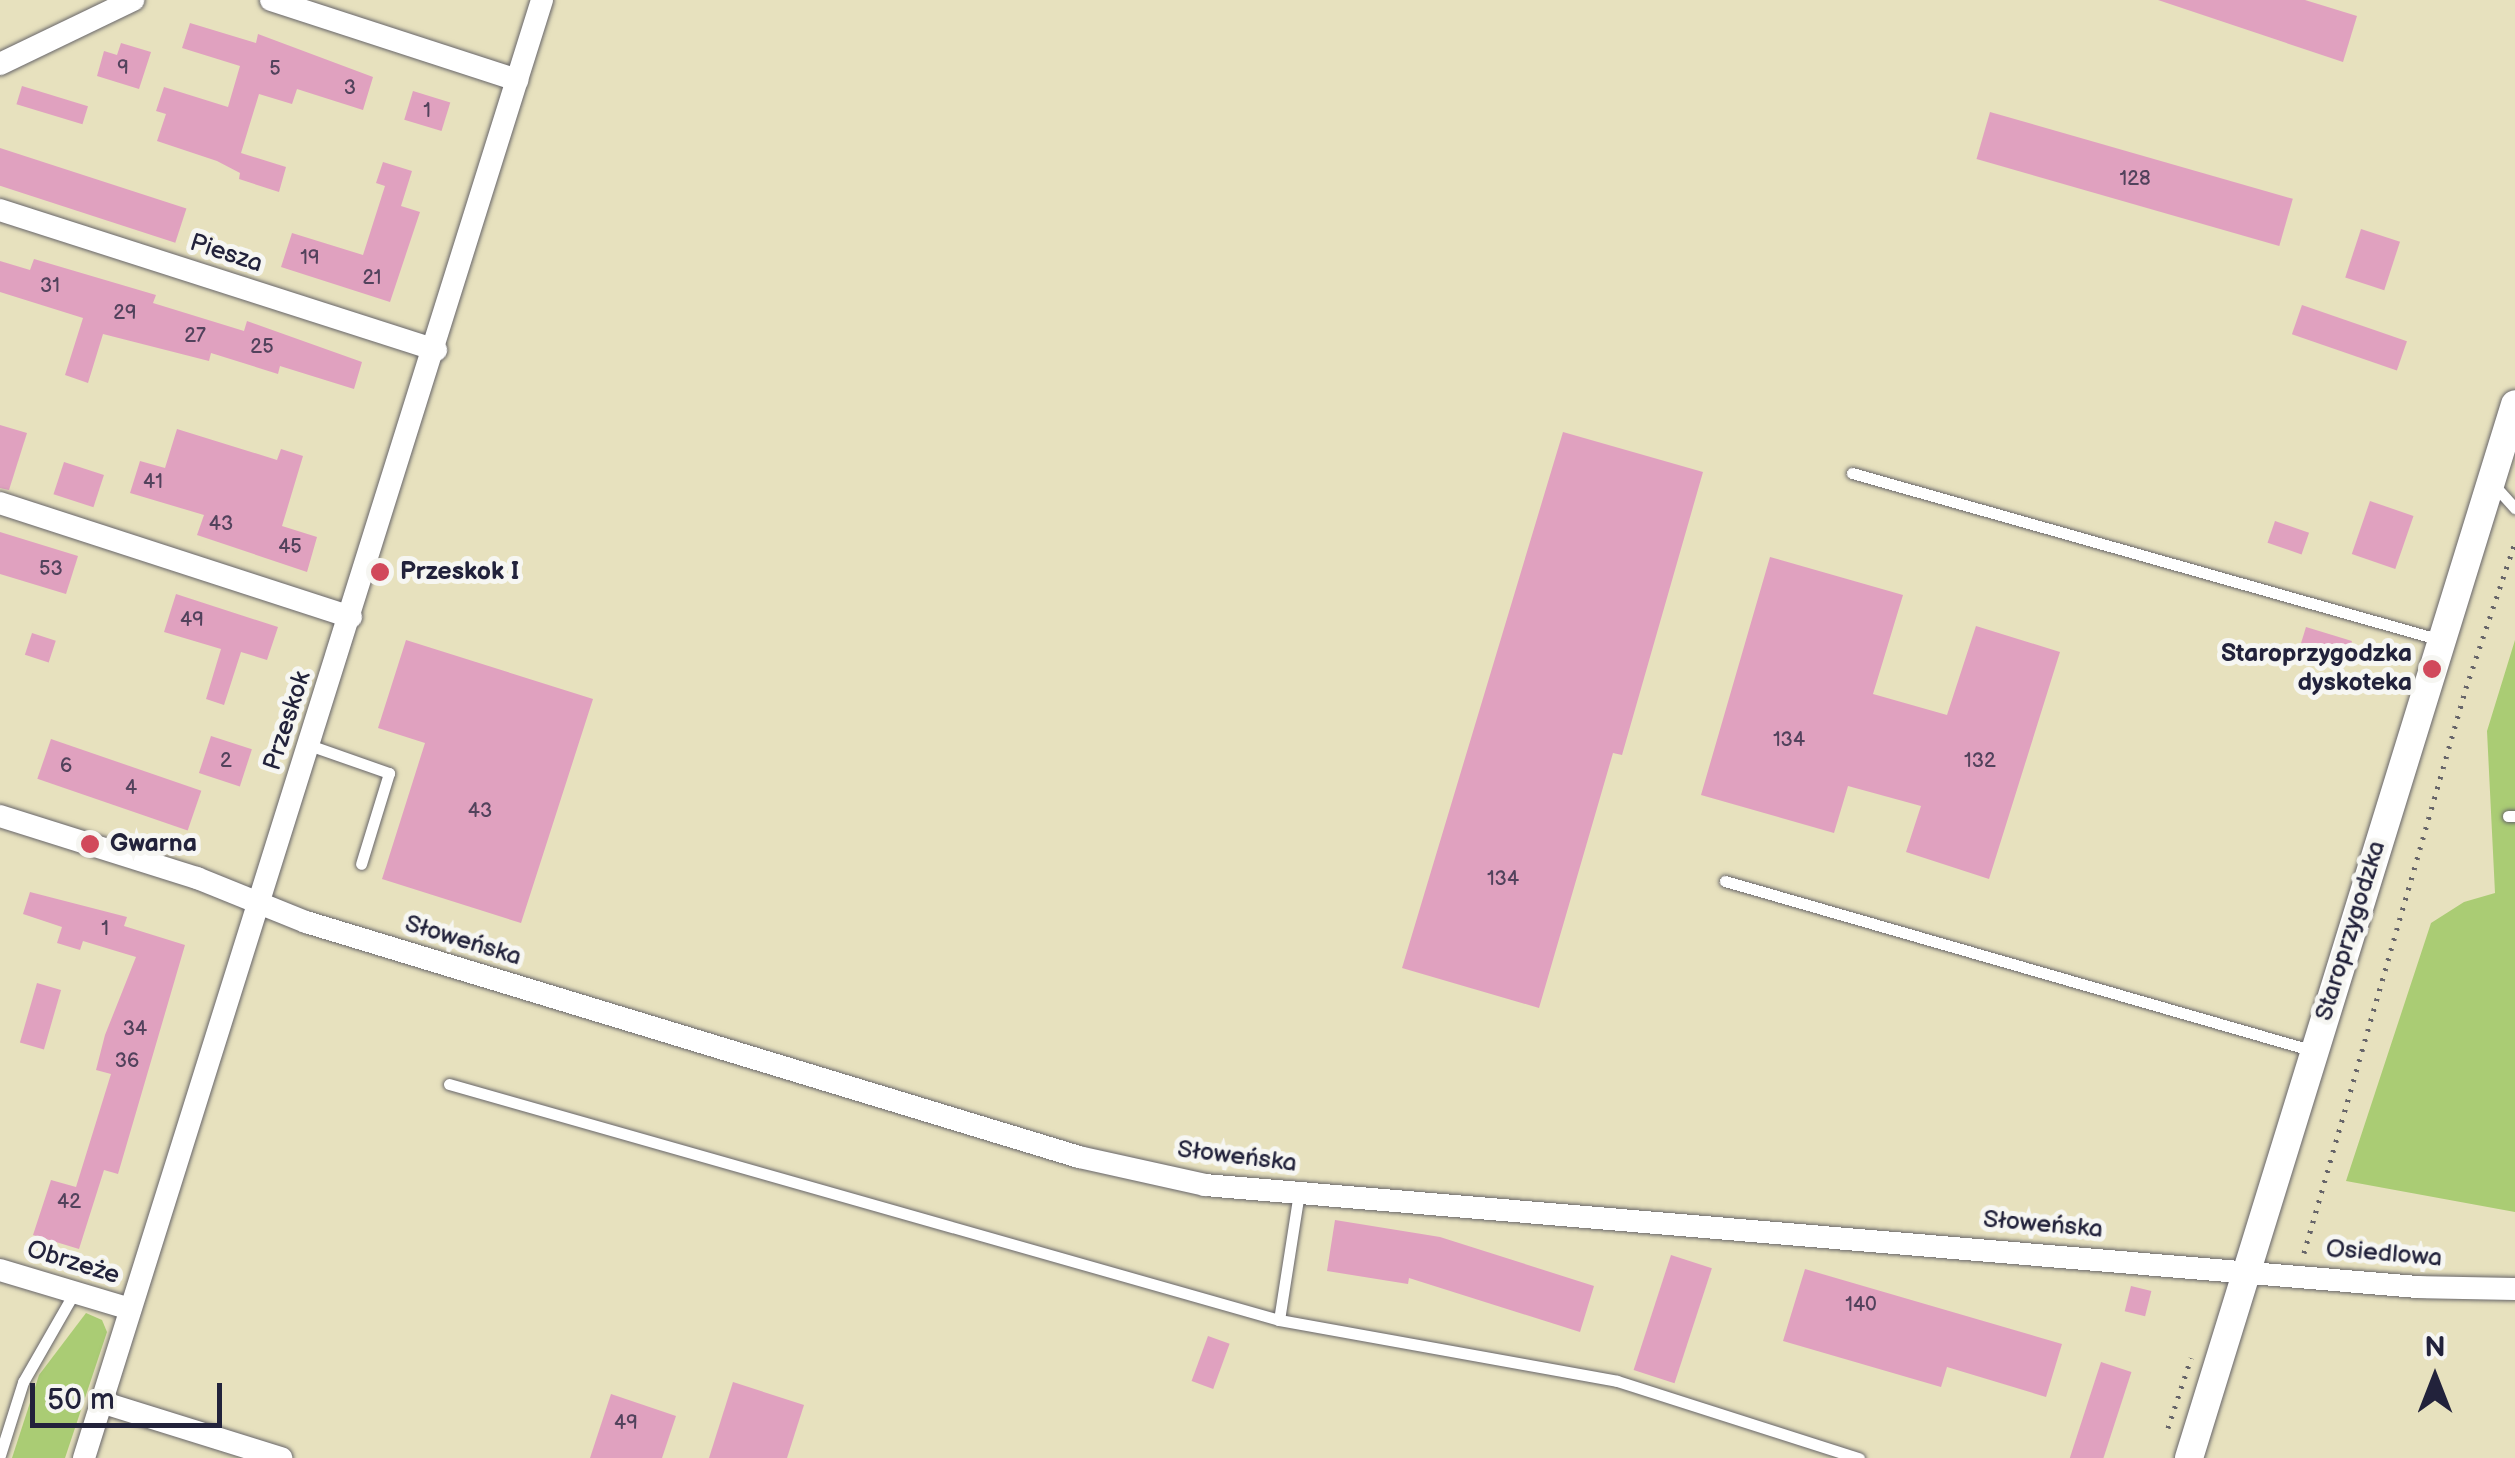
<!DOCTYPE html>
<html>
<head>
<meta charset="utf-8">
<style>
	body { margin:0 }
	#map { position:relative; width:2515px; height:1458px; overflow:hidden; background:#e7e1be; font-family:"Balsamiq Sans",sans-serif }
	div>[style] { position:absolute }
	[style*='--x'] { left:calc(var(--x)*1px); top:calc(var(--y)*1px); width:calc(var(--w)*1px); rotate:calc(var(--a)*1deg) }
	.green>* { inset:0; background:#aacc74 }
	.building>* { inset:0; background:#e0a1bf; transform-origin:0 0 }
	.path>* { height:5px; margin-top:-2.5px; transform-origin:0; background:repeating-linear-gradient(90deg,#676569 0 2.5px,transparent 0 10.5px) }
	.roads { filter:drop-shadow(0 0 2px #676569) drop-shadow(0 0 2px #676569) }
	.service>* { height:11px; margin:-5.5px; padding:0 5.5px; transform-origin:5.5px; border-radius:5.5px; background:#fff }
	.minor>* { height:22px; margin:-11px; padding:0 11px; transform-origin:11px; border-radius:11px; background:#fff }
	.tertiary>* { height:28px; margin:-14px; padding:0 14px; transform-origin:14px; border-radius:14px; background:#fff }
	.dots>* { width:28px; height:28px; translate:-50% -50%; box-sizing:border-box; border:5px solid #f6f6f2; border-radius:50% }
	span { translate:-50% -50%; white-space:nowrap; text-align:center; line-height:1.15; -webkit-text-stroke:10px #f6f6f2; paint-order:stroke }
	.number-label { font-size:20px; color:#52425c }
	.number-label span { -webkit-text-stroke-width:0 }
	.street-label { font-size:25px; color:#22223b }
	.poi-label { font-size:25px; color:#22223b; font-weight:700 }
	.left { translate:0 -50%; text-align:left }
	.right { translate:-100% -50%; text-align:right }
	.north { position:absolute; left:2385px; top:1328px; width:100px; height:100px; -webkit-text-stroke:8px #f6f6f2; paint-order:stroke; rotate:0deg; font-size:28px; font-weight:700; line-height:40px; text-align:center; color:#22223b }
	.north::after { content:''; display:block; margin:auto; width:35px; height:45px; background:#22223b; clip-path:polygon(50% 0,100% 100%,50% 72%,0 100%) }
	.scale { position:absolute; left:30px; top:1383px; width:192px; height:45px; box-sizing:border-box; border:5px solid #22223b; border-top:0; padding-left:12px; font-size:30px; line-height:35px; white-space:nowrap; color:#22223b; -webkit-text-stroke:8px #f6f6f2; paint-order:stroke }
</style>
</head>
<body>
<div id="map">
	<div class="green">
		<div style="clip-path:polygon(2515px 640px,2515px 1212px,2346px 1181px,2431px 923px,2464px 902px,2495px 893px,2487px 731px)"></div>
		<div style="clip-path:polygon(86px 1313px,102px 1320px,107px 1332px,65px 1458px,12px 1458px,39px 1375px)"></div>
	</div>
	<div class="building">
		<div style="clip-path:polygon(2158px 0,2305px 0,2357px 16px,2343px 62px)"></div>
		<div style="clip-path:polygon(190px 23px,256px 43px,258px 34px,373px 77px,363px 110px,297px 89px,292px 104px,259px 94px,241px 153px,286px 167px,279px 192px,239px 179px,240px 173px,217px 161px,157px 141px,166px 114px,156px 111px,164px 87px,228px 107px,240px 66px,182px 48px)"></div>
		<div style="clip-path:polygon(121px 43px,151px 52px,139px 89px,97px 76px,104px 51px,117px 55px)"></div>
		<div style="left:22px;top:86px;width:69px;height:19px;rotate:17deg"></div>
		<div style="left:413px;top:91px;width:39px;height:30px;rotate:17deg"></div>
		<div style="left:1990px;top:112px;width:315px;height:49px;rotate:16deg"></div>
		<div style="left:0;top:148px;width:196px;height:36px;rotate:18deg"></div>
		<div style="clip-path:polygon(383px 162px,412px 171px,401px 206px,420px 212px,390px 302px,281px 267px,292px 233px,363px 255px,385px 186px,376px 183px)"></div>
		<div style="left:2361px;top:229px;width:41px;height:51px;rotate:18deg"></div>
		<div style="clip-path:polygon(34px 259px,156px 295px,153px 303px,244px 331px,247px 321px,362px 362px,354px 389px,280px 366px,278px 374px,211px 353px,209px 361px,103px 334px,88px 383px,65px 375px,83px 318px,0 292px,0 261px,30px 270px)"></div>
		<div style="left:2302px;top:305px;width:111px;height:31px;rotate:19deg"></div>
		<div style="clip-path:polygon(0 425px,27px 433px,9px 490px,0 488px)"></div>
		<div style="clip-path:polygon(177px 429px,277px 460px,281px 449px,303px 456px,282px 526px,317px 537px,307px 572px,197px 535px,204px 515px,130px 493px,140px 461px,165px 468px)"></div>
		<div style="clip-path:polygon(1563px 432px,1703px 472px,1622px 755px,1613px 753px,1539px 1008px,1402px 968px)"></div>
		<div style="left:64px;top:462px;width:42px;height:34px;rotate:18deg"></div>
		<div style="left:2370px;top:501px;width:46px;height:56px;rotate:19deg"></div>
		<div style="left:2275px;top:521px;width:36px;height:23px;rotate:19deg"></div>
		<div style="clip-path:polygon(0 532px,78px 556px,66px 594px,0 574px)"></div>
		<div style="clip-path:polygon(1770px 557px,1903px 595px,1873px 694px,1947px 715px,1976px 626px,2060px 652px,1989px 879px,1906px 852px,1921px 806px,1848px 786px,1834px 833px,1701px 795px)"></div>
		<div style="clip-path:polygon(176px 594px,278px 627px,267px 660px,241px 652px,224px 705px,206px 699px,221px 649px,164px 632px)"></div>
		<div style="left:2306px;top:627px;width:48px;height:21px;rotate:17deg"></div>
		<div style="left:32px;top:633px;width:25px;height:23px;rotate:18deg"></div>
		<div style="clip-path:polygon(406px 640px,593px 699px,521px 923px,382px 879px,425px 743px,378px 728px)"></div>
		<div style="left:211px;top:736px;width:43px;height:39px;rotate:18deg"></div>
		<div style="left:51px;top:739px;width:159px;height:42px;rotate:19deg"></div>
		<div style="clip-path:polygon(30px 892px,127px 917px,124px 926px,185px 945px,118px 1174px,104px 1170px,79px 1249px,33px 1235px,51px 1180px,76px 1187px,111px 1074px,96px 1070px,105px 1035px,136px 957px,83px 941px,80px 950px,57px 943px,62px 927px,23px 914px)"></div>
		<div style="left:37px;top:983px;width:25px;height:62px;rotate:16deg"></div>
		<div style="clip-path:polygon(1335px 1220px,1440px 1237px,1594px 1286px,1580px 1332px,1409px 1278px,1408px 1284px,1327px 1271px)"></div>
		<div style="left:1671px;top:1255px;width:43px;height:121px;rotate:18deg"></div>
		<div style="clip-path:polygon(1805px 1269px,2062px 1344px,2046px 1397px,1947px 1367px,1941px 1387px,1783px 1341px)"></div>
		<div style="left:2131px;top:1286px;width:21px;height:26px;rotate:14deg"></div>
		<div style="left:1208px;top:1336px;width:23px;height:48px;rotate:20deg"></div>
		<div style="left:2101px;top:1362px;width:32px;height:101px;rotate:18deg"></div>
		<div style="clip-path:polygon(733px 1382px,804px 1405px,787px 1458px,709px 1458px)"></div>
		<div style="clip-path:polygon(611px 1394px,676px 1416px,662px 1458px,590px 1458px)"></div>
	</div>
	<div class="path">
		<div style="--x:2304;--y:1253;--w:588;--a:-74"></div>
		<div style="--x:2466;--y:688;--w:154;--a:-71.4"></div>
		<div style="--x:2168;--y:1428;--w:74;--a:-71.8"></div>
	</div>
	<div class="roads">
		<div class="service">
			<div style="--x:1852;--y:473;--w:612;--a:15.83"></div>
			<div style="--x:2494;--y:485;--w:31;--a:48"></div>
			<div style="--x:309;--y:745;--w:85;--a:19.3"></div>
			<div style="--x:389;--y:773;--w:95;--a:107.1"></div>
			<div style="--x:2508;--y:816;--w:7;--a:0"></div>
			<div style="--x:1725;--y:881;--w:613;--a:16.1"></div>
			<div style="--x:449;--y:1084;--w:863;--a:15.87"></div>
			<div style="--x:1279;--y:1320;--w:130;--a:-81.1"></div>
			<div style="--x:1279;--y:1320;--w:343;--a:10.2"></div>
			<div style="--x:1617;--y:1381;--w:254;--a:17.7"></div>
			<div style="--x:0;--y:1455;--w:77;--a:-72.5"></div>
			<div style="--x:23;--y:1382;--w:103;--a:-60.2"></div>
		</div>
		<div class="minor">
			<div style="--x:271;--y:0;--w:259;--a:18"></div>
			<div style="--x:0;--y:64;--w:148;--a:-25.7"></div>
			<div style="--x:0;--y:210;--w:458;--a:17.8"></div>
			<div style="--x:0;--y:503;--w:369;--a:18"></div>
			<div style="--x:0;--y:816;--w:207;--a:17.5"></div>
			<div style="--x:197;--y:878;--w:118;--a:22"></div>
			<div style="--x:306;--y:922;--w:808;--a:16.91"></div>
			<div style="--x:1079;--y:1157;--w:129;--a:12.5"></div>
			<div style="--x:1205;--y:1185;--w:1216;--a:4.81"></div>
			<div style="--x:2417;--y:1287;--w:98;--a:1.2"></div>
			<div style="--x:0;--y:1270;--w:136;--a:16.7"></div>
			<div style="--x:101;--y:1402;--w:189;--a:17.3"></div>
			<div style="--x:84;--y:1458;--w:1528;--a:-72.56"></div>
		</div>
		<div class="tertiary">
			<div style="--x:2189;--y:1458;--w:1103;--a:-72.81"></div>
		</div>
	</div>
	<div class="dots">
		<div style="left:380px;top:572px;background:#d1495b"></div>
		<div style="left:2432px;top:669px;background:#d1495b"></div>
		<div style="left:90px;top:844px;background:#d1495b"></div>
	</div>
	<div class="number-label">
		<span style="left:123px;top:68px">9</span>
		<span style="left:275px;top:69px">5</span>
		<span style="left:350px;top:88px">3</span>
		<span style="left:427px;top:111px">1</span>
		<span style="left:2135px;top:179px">128</span>
		<span style="left:310px;top:258px">19</span>
		<span style="left:372px;top:278px">21</span>
		<span style="left:50px;top:286px">31</span>
		<span style="left:125px;top:313px">29</span>
		<span style="left:195px;top:336px">27</span>
		<span style="left:262px;top:347px">25</span>
		<span style="left:153px;top:482px">41</span>
		<span style="left:221px;top:524px">43</span>
		<span style="left:290px;top:547px">45</span>
		<span style="left:51px;top:569px">53</span>
		<span style="left:192px;top:620px">49</span>
		<span style="left:1789px;top:740px">134</span>
		<span style="left:226px;top:761px">2</span>
		<span style="left:1980px;top:761px">132</span>
		<span style="left:66px;top:766px">6</span>
		<span style="left:131px;top:788px">4</span>
		<span style="left:480px;top:811px">43</span>
		<span style="left:1503px;top:879px">134</span>
		<span style="left:105px;top:929px">1</span>
		<span style="left:135px;top:1029px">34</span>
		<span style="left:127px;top:1061px">36</span>
		<span style="left:69px;top:1202px">42</span>
		<span style="left:1861px;top:1305px">140</span>
		<span style="left:626px;top:1423px">49</span>
	</div>
	<div class="street-label">
		<span style="left:226px;top:254px;rotate:18deg">Piesza</span>
		<span style="left:288px;top:721px;rotate:-72deg">Przeskok</span>
		<span style="left:2351px;top:931px;rotate:-73deg">Staroprzygodzka</span>
		<span style="left:463px;top:941px;rotate:17deg">Słoweńska</span>
		<span style="left:1237px;top:1157px;rotate:7deg">Słoweńska</span>
		<span style="left:2043px;top:1225px;rotate:5deg">Słoweńska</span>
		<span style="left:2384px;top:1254px;rotate:5deg">Osiedlowa</span>
		<span style="left:73px;top:1263px;rotate:17deg">Obrzeże</span>
	</div>
	<div class="poi-label">
		<span class="left" style="left:400px;top:572px">Przeskok I</span>
		<span class="right" style="left:2412px;top:669px">Staroprzygodzka<br>dyskoteka</span>
		<span class="left" style="left:110px;top:844px">Gwarna</span>
	</div>
	<div class="north">N</div>
	<div class="scale">50 m</div>
</div>
</body>
</html>
